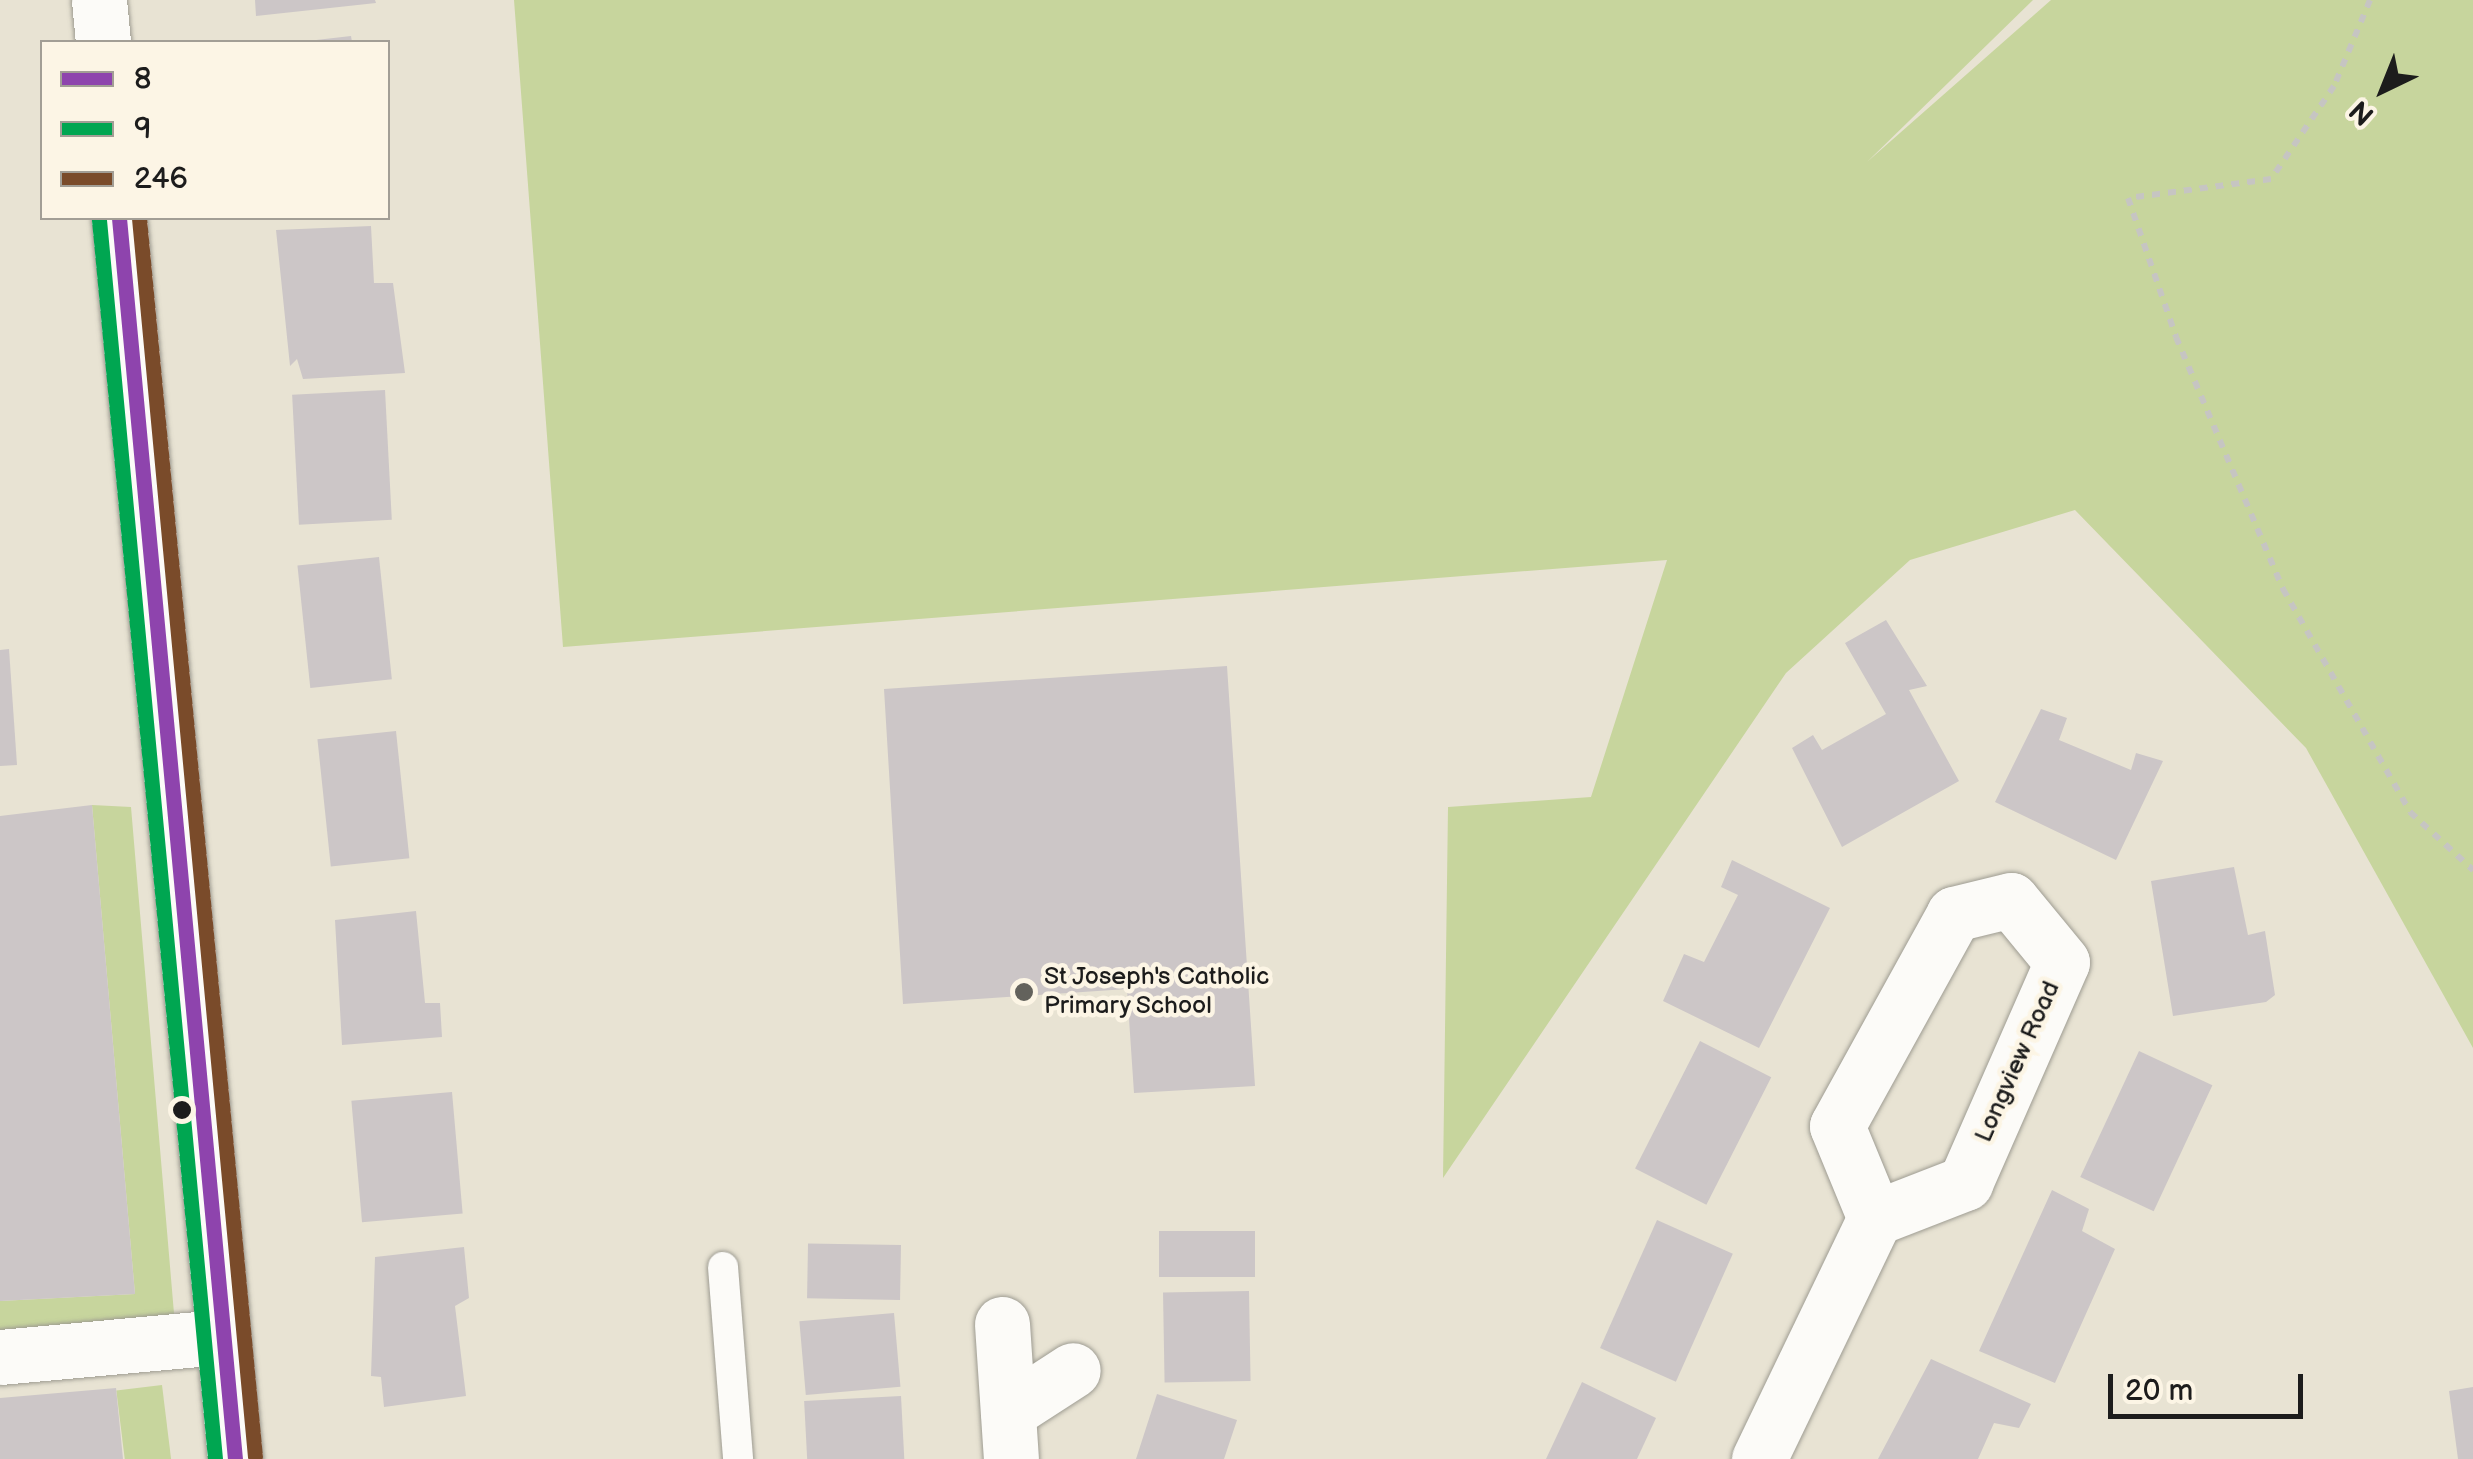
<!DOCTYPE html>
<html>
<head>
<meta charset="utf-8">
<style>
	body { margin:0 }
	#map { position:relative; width:2473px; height:1459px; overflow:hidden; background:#e8e3d3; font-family:"Balsamiq Sans",sans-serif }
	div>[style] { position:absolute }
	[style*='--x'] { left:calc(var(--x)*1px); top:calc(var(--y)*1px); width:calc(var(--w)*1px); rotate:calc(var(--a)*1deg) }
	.green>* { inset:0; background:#c7d59d; transform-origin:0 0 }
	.building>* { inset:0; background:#ccc6c7; transform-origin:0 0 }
	.path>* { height:6px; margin-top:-3px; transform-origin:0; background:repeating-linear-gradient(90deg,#c6c5c2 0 8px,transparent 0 16px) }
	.roads { filter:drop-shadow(0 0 2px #9e9c92) drop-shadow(0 0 2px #9e9c92) }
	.service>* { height:30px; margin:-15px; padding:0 15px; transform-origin:15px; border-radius:15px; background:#fcfbf8 }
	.minor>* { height:55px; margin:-27.5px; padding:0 27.5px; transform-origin:27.5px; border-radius:27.5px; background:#fcfbf8 }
	.tertiary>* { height:55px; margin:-27.5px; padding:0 27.5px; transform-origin:27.5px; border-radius:27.5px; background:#fcfbf8 }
	.bus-1>* { height:15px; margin:-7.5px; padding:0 7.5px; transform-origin:7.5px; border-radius:7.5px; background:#8e44ad }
	.bus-2>* { height:15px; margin:-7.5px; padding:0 7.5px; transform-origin:7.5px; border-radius:7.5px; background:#00a651 }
	.bus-3>* { height:15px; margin:-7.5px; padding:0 7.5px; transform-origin:7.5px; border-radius:7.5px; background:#7a4b2a }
	.dots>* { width:28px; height:28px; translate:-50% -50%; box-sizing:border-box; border:5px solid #fcf5e5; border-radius:50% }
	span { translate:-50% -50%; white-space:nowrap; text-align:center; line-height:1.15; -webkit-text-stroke:9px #fcf5e5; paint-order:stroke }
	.poi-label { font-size:25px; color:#1c1c1c }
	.left { translate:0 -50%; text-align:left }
	.street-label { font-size:25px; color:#1c1c1c }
	.legend { position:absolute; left:40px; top:40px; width:350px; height:180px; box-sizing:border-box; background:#fcf5e5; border:2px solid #a29e95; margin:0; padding:12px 18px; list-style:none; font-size:30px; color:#1c1c1c }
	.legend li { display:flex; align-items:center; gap:20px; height:50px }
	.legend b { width:50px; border:2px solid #a29e95 }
	.north { position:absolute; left:2333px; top:40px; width:100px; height:100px; -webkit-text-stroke:8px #fcf5e5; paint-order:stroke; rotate:223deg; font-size:28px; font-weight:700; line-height:40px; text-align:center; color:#1c1c1c }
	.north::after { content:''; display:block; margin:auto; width:35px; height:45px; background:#1c1c1c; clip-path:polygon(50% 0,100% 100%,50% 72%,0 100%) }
	.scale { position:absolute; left:2108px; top:1374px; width:195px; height:45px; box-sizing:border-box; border:5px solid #1c1c1c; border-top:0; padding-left:12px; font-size:30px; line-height:35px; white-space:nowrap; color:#1c1c1c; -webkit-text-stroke:8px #fcf5e5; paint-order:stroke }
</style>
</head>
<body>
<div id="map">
	<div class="green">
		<div style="clip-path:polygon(514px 0,2033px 0,1867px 162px,2051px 0,2473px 0,2473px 1048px,2306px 748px,2075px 510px,1910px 560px,1786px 673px,1443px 1178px,1448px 807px,1591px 797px,1667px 560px,563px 647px)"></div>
		<div style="clip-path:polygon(92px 805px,131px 807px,176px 1337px,0 1345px,0 1301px,135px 1294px)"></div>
		<div style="left:162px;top:1385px;width:75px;height:46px;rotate:83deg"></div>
	</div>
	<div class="building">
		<div style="clip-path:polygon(255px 0,375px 0,376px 3px,256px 16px)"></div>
		<div style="clip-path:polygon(351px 36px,352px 42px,316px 42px,316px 40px)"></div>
		<div style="clip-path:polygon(371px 226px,374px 283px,393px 283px,405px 373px,303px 379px,297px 359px,290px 366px,276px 230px)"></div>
		<div style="left:385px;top:390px;width:130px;height:93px;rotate:87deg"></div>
		<div style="left:379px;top:557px;width:123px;height:82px;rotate:84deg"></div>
		<div style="clip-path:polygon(1886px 620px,1927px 686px,1909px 690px,1959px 781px,1842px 847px,1792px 748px,1813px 735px,1822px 750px,1886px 714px,1845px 643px)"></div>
		<div style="clip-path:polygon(9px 649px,17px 765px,0 766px,0 650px)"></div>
		<div style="clip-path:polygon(1227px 666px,1255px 1086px,1134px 1093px,1127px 989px,903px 1004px,884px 689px)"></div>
		<div style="clip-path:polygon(2041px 709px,2067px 718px,2059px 740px,2131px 770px,2136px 753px,2163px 761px,2116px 860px,1995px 802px)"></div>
		<div style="left:396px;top:731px;width:128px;height:79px;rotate:84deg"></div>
		<div style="clip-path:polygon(92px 805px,135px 1294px,0 1301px,0 816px)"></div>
		<div style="clip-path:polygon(1732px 860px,1830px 908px,1759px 1048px,1663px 1001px,1684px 954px,1704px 962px,1738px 895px,1721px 887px)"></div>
		<div style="clip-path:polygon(2234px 867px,2248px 935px,2265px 931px,2275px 995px,2266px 1002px,2173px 1016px,2151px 881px)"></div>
		<div style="clip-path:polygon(416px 911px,425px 1003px,440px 1003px,442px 1037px,342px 1045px,335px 920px)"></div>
		<div style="left:1700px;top:1041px;width:80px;height:143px;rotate:27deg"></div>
		<div style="left:2139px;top:1051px;width:81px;height:139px;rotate:25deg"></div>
		<div style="left:452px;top:1092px;width:122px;height:101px;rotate:85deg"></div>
		<div style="clip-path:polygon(2052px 1190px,2089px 1209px,2082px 1231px,2115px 1249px,2055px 1383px,1979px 1351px)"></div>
		<div style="left:1657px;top:1220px;width:83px;height:140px;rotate:24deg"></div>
		<div style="left:1255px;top:1231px;width:46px;height:96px;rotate:90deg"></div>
		<div style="left:901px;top:1245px;width:55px;height:93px;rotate:91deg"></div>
		<div style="clip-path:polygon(464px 1247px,469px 1298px,455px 1306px,466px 1396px,384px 1407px,381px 1377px,371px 1376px,375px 1257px)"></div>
		<div style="left:1249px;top:1291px;width:90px;height:86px;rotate:89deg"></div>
		<div style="left:894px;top:1313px;width:74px;height:95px;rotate:85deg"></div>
		<div style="clip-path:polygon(1931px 1359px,2031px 1404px,2019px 1428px,1994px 1423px,1978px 1459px,1878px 1459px)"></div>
		<div style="clip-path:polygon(1582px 1382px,1656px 1418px,1637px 1459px,1546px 1459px)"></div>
		<div style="clip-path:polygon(2473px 1387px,2473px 1459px,2458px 1459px,2449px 1391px)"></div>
		<div style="clip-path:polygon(116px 1388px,123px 1459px,0 1459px,0 1398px)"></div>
		<div style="clip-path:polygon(1157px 1394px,1237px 1420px,1224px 1459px,1136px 1459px)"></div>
		<div style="left:901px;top:1396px;width:63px;height:97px;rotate:87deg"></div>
	</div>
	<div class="path">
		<div style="--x:2370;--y:0;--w:93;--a:112.7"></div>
		<div style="--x:2334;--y:86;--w:112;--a:124.1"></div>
		<div style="--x:2271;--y:179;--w:144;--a:172.4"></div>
		<div style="--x:2128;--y:198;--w:147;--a:70.9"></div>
		<div style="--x:2176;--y:337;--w:274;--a:67"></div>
		<div style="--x:2283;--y:589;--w:257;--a:60.3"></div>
		<div style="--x:2410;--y:812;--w:86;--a:42.6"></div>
	</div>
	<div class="roads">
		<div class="service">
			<div style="--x:723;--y:1267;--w:193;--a:85.5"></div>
		</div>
		<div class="minor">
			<div style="--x:1002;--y:1324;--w:135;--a:86.2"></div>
			<div style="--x:0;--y:1357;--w:221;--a:-5.2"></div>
			<div style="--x:1008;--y:1412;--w:77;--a:-32.9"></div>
			<div style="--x:1759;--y:1459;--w:267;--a:-64.3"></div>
			<div style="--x:1875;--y:1218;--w:97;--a:-21.3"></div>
			<div style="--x:1965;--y:1183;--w:241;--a:-66.3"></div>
			<div style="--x:2062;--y:962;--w:80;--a:-129.4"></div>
			<div style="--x:2011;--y:900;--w:59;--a:166.2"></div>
			<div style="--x:1954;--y:914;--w:242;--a:118.9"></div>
			<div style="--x:1837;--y:1126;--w:100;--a:67.6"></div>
		</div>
		<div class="tertiary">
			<div style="--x:99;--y:0;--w:42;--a:84.6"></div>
			<div style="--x:119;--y:218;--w:1246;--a:84.66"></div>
		</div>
	</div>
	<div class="bus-1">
		<div style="--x:119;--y:218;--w:1246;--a:84.66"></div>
	</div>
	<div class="bus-2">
		<div style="--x:99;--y:220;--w:1244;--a:84.65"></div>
	</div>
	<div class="bus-3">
		<div style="--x:139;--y:218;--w:1244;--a:84.65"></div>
	</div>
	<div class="dots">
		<div style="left:1024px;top:992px;background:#63625c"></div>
		<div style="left:182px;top:1110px;background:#1c1c1c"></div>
	</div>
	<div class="poi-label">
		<span class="left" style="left:1044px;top:992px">St Joseph's Catholic<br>Primary School</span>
	</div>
	<div class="street-label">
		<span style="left:2018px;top:1062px;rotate:-66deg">Longview Road</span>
	</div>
	<ul class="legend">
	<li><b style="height:12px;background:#8e44ad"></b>8</li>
	<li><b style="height:12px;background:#00a651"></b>9</li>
	<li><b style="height:12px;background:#7a4b2a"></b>246</li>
	</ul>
	<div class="north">N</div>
	<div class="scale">20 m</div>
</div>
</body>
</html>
